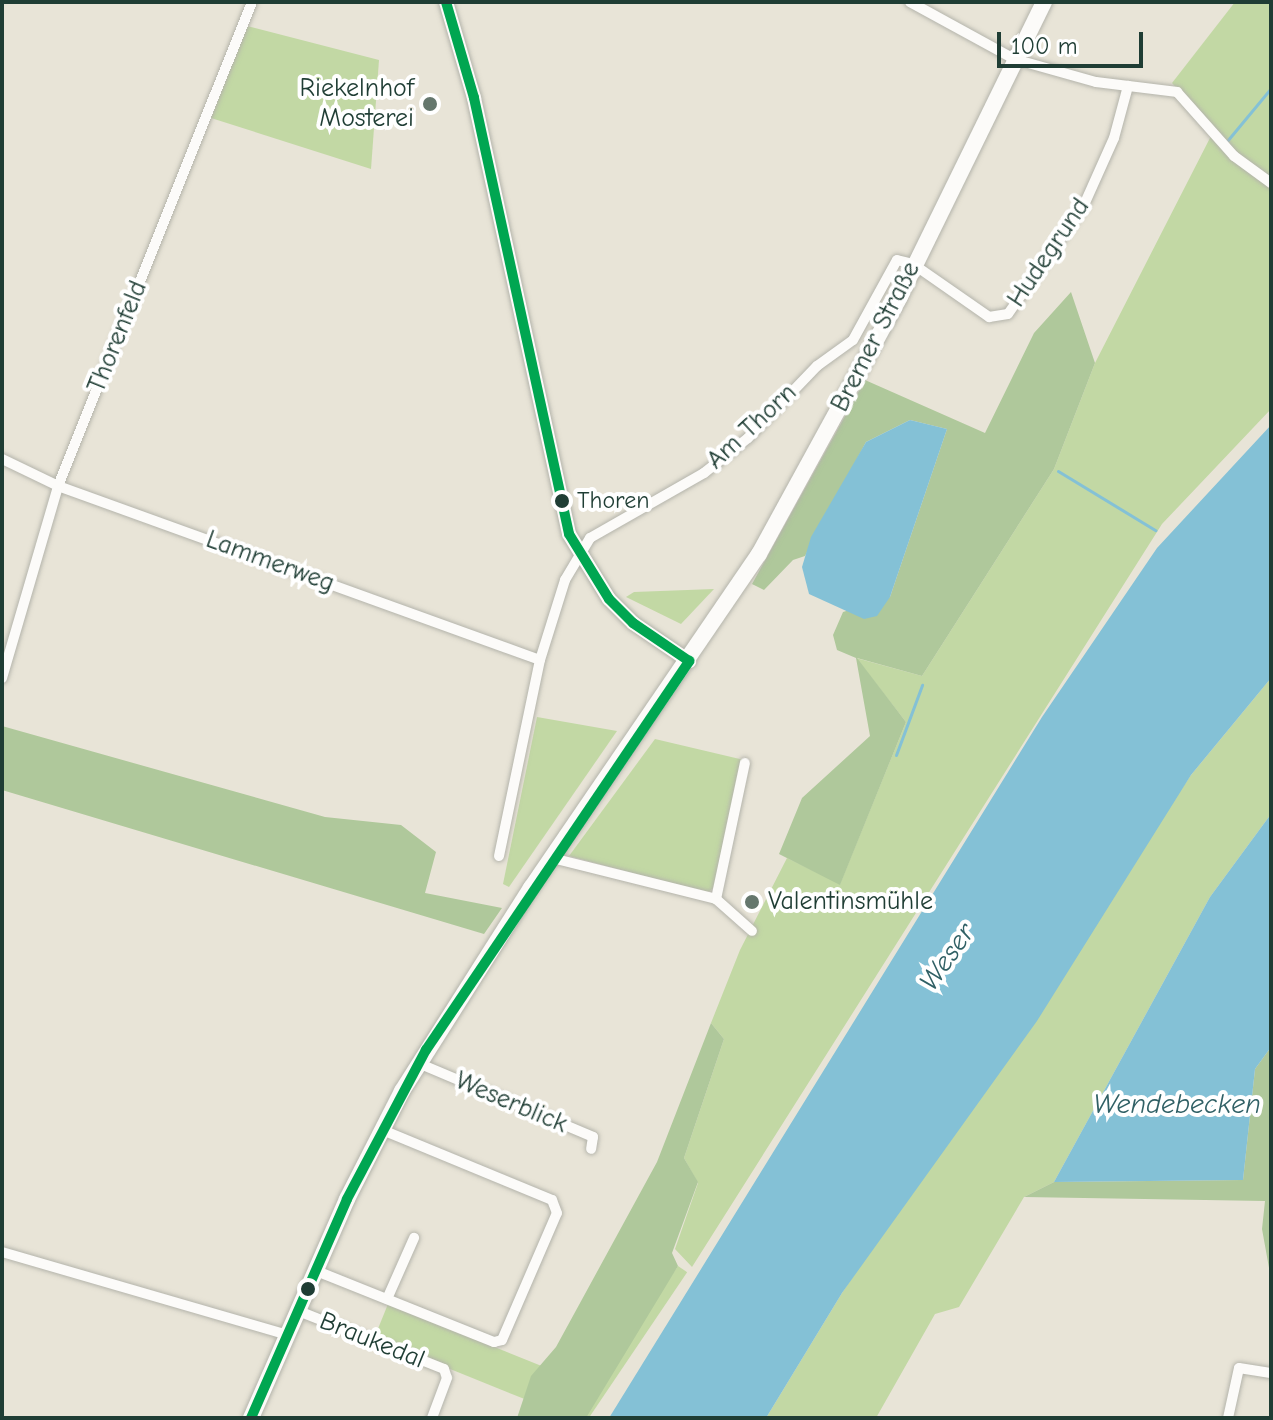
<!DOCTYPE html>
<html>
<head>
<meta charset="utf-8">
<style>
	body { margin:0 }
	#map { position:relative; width:1273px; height:1420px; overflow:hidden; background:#e8e4d7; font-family:"Comic Neue",sans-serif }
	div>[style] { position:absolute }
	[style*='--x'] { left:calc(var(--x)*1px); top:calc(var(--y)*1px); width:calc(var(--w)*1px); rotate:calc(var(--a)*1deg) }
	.green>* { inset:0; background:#c2d8a4; transform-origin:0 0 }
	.forest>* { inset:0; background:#afc89b }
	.water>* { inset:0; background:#84c1d6 }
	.stream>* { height:3px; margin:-1.5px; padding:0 1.5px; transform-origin:1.5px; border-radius:1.5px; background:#84c1d6 }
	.roads { filter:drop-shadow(0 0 2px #b4b4ab) drop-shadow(0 0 2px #b4b4ab) }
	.street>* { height:10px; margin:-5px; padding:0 5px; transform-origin:5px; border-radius:5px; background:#fcfbf9 }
	.secondary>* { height:14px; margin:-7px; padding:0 7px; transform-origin:7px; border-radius:7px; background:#fcfbf9 }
	.primary>* { height:16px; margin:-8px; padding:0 8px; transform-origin:8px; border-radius:8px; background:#fcfbf9 }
	.bus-1>* { height:10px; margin:-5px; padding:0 5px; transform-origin:5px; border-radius:5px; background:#00a651 }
	.dots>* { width:22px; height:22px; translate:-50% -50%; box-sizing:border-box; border:4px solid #fff; border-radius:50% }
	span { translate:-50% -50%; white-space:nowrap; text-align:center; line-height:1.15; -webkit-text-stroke:8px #fff; paint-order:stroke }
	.bus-label { font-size:24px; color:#1f3d34 }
	.left { translate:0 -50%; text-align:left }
	.poi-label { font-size:26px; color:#1f3d34 }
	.right { translate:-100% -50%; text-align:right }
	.street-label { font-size:26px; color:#1f3d34 }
	.water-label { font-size:28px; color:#306065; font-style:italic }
	.frame { position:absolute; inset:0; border:4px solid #1f3d34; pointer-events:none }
	.scale { position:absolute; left:997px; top:32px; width:146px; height:36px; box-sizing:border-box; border:4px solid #1f3d34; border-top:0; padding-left:10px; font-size:24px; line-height:28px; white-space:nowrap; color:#1f3d34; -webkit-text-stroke:6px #fff; paint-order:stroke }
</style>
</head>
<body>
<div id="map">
	<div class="green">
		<div style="clip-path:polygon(1235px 2px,1271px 2px,1271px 181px,1217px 135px,1172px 83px)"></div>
		<div style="clip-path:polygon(247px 26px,379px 60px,371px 169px,211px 118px)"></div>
		<div style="clip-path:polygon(1211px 136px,1271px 186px,1271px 409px,1162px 524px,692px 1267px,675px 1249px,698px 1183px,684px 1158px,724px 1039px,711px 1023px,740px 950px,787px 858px,840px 884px,906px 722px,856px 658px,922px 676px,1054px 469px,1095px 363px)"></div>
		<div style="clip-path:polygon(714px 589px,681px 624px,626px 597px,634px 592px)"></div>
		<div style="clip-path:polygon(1271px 678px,1271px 814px,1210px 897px,1054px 1182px,1024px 1197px,959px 1307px,935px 1314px,876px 1418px,766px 1418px,842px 1293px,1191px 775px)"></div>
		<div style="clip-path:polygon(537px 717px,617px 731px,509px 887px,503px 884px)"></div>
		<div style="clip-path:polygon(655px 739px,744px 760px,716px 886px,707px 893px,569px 856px)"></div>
		<div style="left:678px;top:1266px;width:11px;height:178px;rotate:34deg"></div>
		<div style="left:388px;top:1304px;width:165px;height:37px;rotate:22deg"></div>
	</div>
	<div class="forest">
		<div style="clip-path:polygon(1071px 292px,1095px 363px,1054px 469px,922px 676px,857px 658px,906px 722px,840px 885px,779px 854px,802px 798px,870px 736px,856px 658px,837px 650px,833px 635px,843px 612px,890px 597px,947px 429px,910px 420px,866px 442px,805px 556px,793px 560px,764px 590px,752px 584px,865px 380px,985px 433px,1034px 333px)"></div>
		<div style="clip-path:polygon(2px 726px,325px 817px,401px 825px,436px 852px,425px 893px,502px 908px,484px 934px,2px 790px)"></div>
		<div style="clip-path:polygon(711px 1023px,724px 1039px,684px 1158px,698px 1182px,672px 1253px,678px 1266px,586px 1418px,517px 1418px,531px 1376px,556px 1347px,657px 1162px)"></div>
		<div style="clip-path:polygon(1271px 1047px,1271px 1279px,1262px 1229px,1265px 1201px,1024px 1197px,1054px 1182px,1243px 1180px,1255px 1069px)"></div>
	</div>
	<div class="water">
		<div style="clip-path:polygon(910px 420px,947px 429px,890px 597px,877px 616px,864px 619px,809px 594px,802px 567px,811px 537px,866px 442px)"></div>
		<div style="clip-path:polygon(1271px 425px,1271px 678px,1191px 775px,1037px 1021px,842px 1293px,766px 1418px,609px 1418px,1042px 717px,1157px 548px)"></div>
		<div style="clip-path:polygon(1271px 814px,1271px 1047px,1255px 1069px,1243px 1180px,1054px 1182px,1210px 897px)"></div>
	</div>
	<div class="stream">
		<div style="--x:1227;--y:141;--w:69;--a:-50.3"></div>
		<div style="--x:1058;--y:471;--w:114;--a:31.3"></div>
		<div style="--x:896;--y:755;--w:75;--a:-69.6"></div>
	</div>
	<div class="roads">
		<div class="street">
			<div style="--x:910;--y:2;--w:119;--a:28.7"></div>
			<div style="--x:1014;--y:59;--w:85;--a:15.7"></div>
			<div style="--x:1096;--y:82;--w:82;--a:7"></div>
			<div style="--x:1177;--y:92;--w:86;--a:48.3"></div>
			<div style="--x:1234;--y:156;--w:46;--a:36.1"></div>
			<div style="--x:2;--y:459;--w:62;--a:25.7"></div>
			<div style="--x:58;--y:486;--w:512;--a:19.85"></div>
			<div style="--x:2;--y:678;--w:200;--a:-73.7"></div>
			<div style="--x:58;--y:486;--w:521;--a:-68.16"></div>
			<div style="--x:499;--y:856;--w:200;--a:-78.2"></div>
			<div style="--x:540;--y:660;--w:84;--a:-72.6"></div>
			<div style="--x:565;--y:580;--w:49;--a:-59.2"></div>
			<div style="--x:590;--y:538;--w:131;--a:-29.7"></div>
			<div style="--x:704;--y:473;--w:56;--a:-38.5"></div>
			<div style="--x:748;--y:438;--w:100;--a:-46.2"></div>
			<div style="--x:817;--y:366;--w:44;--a:-35.8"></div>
			<div style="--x:853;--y:340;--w:91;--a:-61.2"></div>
			<div style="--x:897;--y:260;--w:16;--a:14"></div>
			<div style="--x:913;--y:264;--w:93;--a:34.9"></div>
			<div style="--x:989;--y:317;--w:19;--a:-9"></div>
			<div style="--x:1008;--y:314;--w:133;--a:-55.1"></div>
			<div style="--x:1084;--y:205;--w:73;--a:-65.9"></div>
			<div style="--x:1114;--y:138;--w:54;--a:-74.9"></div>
			<div style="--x:552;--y:858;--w:169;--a:14"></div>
			<div style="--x:716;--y:899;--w:48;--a:41.6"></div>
			<div style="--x:716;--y:899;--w:139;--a:-78"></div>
			<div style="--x:418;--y:1063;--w:190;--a:22.9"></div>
			<div style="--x:593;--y:1137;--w:12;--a:99"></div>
			<div style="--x:2;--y:1252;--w:295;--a:16.2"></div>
			<div style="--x:314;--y:1270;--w:194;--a:21.8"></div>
			<div style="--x:494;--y:1342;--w:8;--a:-14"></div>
			<div style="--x:502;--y:1340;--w:138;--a:-66.6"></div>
			<div style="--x:557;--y:1213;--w:14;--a:-111"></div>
			<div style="--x:552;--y:1200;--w:184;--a:-157.6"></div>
			<div style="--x:387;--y:1299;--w:67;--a:-66.1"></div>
			<div style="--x:296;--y:1310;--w:159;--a:21.7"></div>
			<div style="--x:444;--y:1369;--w:9;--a:72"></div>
			<div style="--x:447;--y:1378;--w:43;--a:110.6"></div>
			<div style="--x:1228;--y:1418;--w:51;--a:-77.6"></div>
			<div style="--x:1239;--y:1368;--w:32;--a:9"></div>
		</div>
		<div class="secondary">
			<div style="--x:446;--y:2;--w:100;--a:73.7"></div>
			<div style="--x:474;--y:98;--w:446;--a:77.7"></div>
			<div style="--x:569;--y:534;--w:76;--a:58.4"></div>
			<div style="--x:609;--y:599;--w:34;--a:45"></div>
			<div style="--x:633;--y:623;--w:68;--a:34.2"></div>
		</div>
		<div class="primary">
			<div style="--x:251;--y:1418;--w:239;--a:-66.3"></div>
			<div style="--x:347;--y:1199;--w:121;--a:-63"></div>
			<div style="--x:402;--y:1091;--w:241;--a:-57.6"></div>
			<div style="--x:531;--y:888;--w:404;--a:-55.7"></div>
			<div style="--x:759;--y:554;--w:290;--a:-61.3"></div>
			<div style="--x:898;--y:300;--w:332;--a:-63.9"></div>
		</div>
	</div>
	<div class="bus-1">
		<div style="--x:446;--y:2;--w:100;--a:73.7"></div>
		<div style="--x:474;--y:98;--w:446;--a:77.7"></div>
		<div style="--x:569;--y:534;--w:76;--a:58.4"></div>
		<div style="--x:609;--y:599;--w:34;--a:45"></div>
		<div style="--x:633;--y:623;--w:68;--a:34.2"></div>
		<div style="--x:251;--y:1418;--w:239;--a:-66.3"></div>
		<div style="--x:347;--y:1199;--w:169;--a:-62.1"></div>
		<div style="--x:426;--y:1050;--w:470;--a:-55.9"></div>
	</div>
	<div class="dots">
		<div style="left:430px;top:104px;background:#65776d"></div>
		<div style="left:562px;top:501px;background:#1f3d34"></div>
		<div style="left:752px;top:902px;background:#65776d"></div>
		<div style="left:308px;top:1289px;background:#1f3d34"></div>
	</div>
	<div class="bus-label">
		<span class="left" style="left:577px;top:501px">Thoren</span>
	</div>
	<div class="poi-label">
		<span class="right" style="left:414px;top:104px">Riekelnhof<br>Mosterei</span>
		<span class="left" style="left:768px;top:902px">Valentinsmühle</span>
	</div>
	<div class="street-label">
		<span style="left:1049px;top:253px;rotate:-56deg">Hudegrund</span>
		<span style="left:118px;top:337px;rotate:-68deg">Thorenfeld</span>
		<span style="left:876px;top:337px;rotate:-63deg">Bremer Straße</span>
		<span style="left:752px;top:427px;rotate:-43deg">Am Thorn</span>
		<span style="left:270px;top:562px;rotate:20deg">Lammerweg</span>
		<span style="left:511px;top:1103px;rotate:23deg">Weserblick</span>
		<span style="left:372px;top:1341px;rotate:22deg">Braukedal</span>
	</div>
	<div class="water-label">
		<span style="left:947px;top:957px;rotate:-55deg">Weser</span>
		<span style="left:1177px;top:1104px">Wendebecken</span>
	</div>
	<div class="frame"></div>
	<div class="scale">100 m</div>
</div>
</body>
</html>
